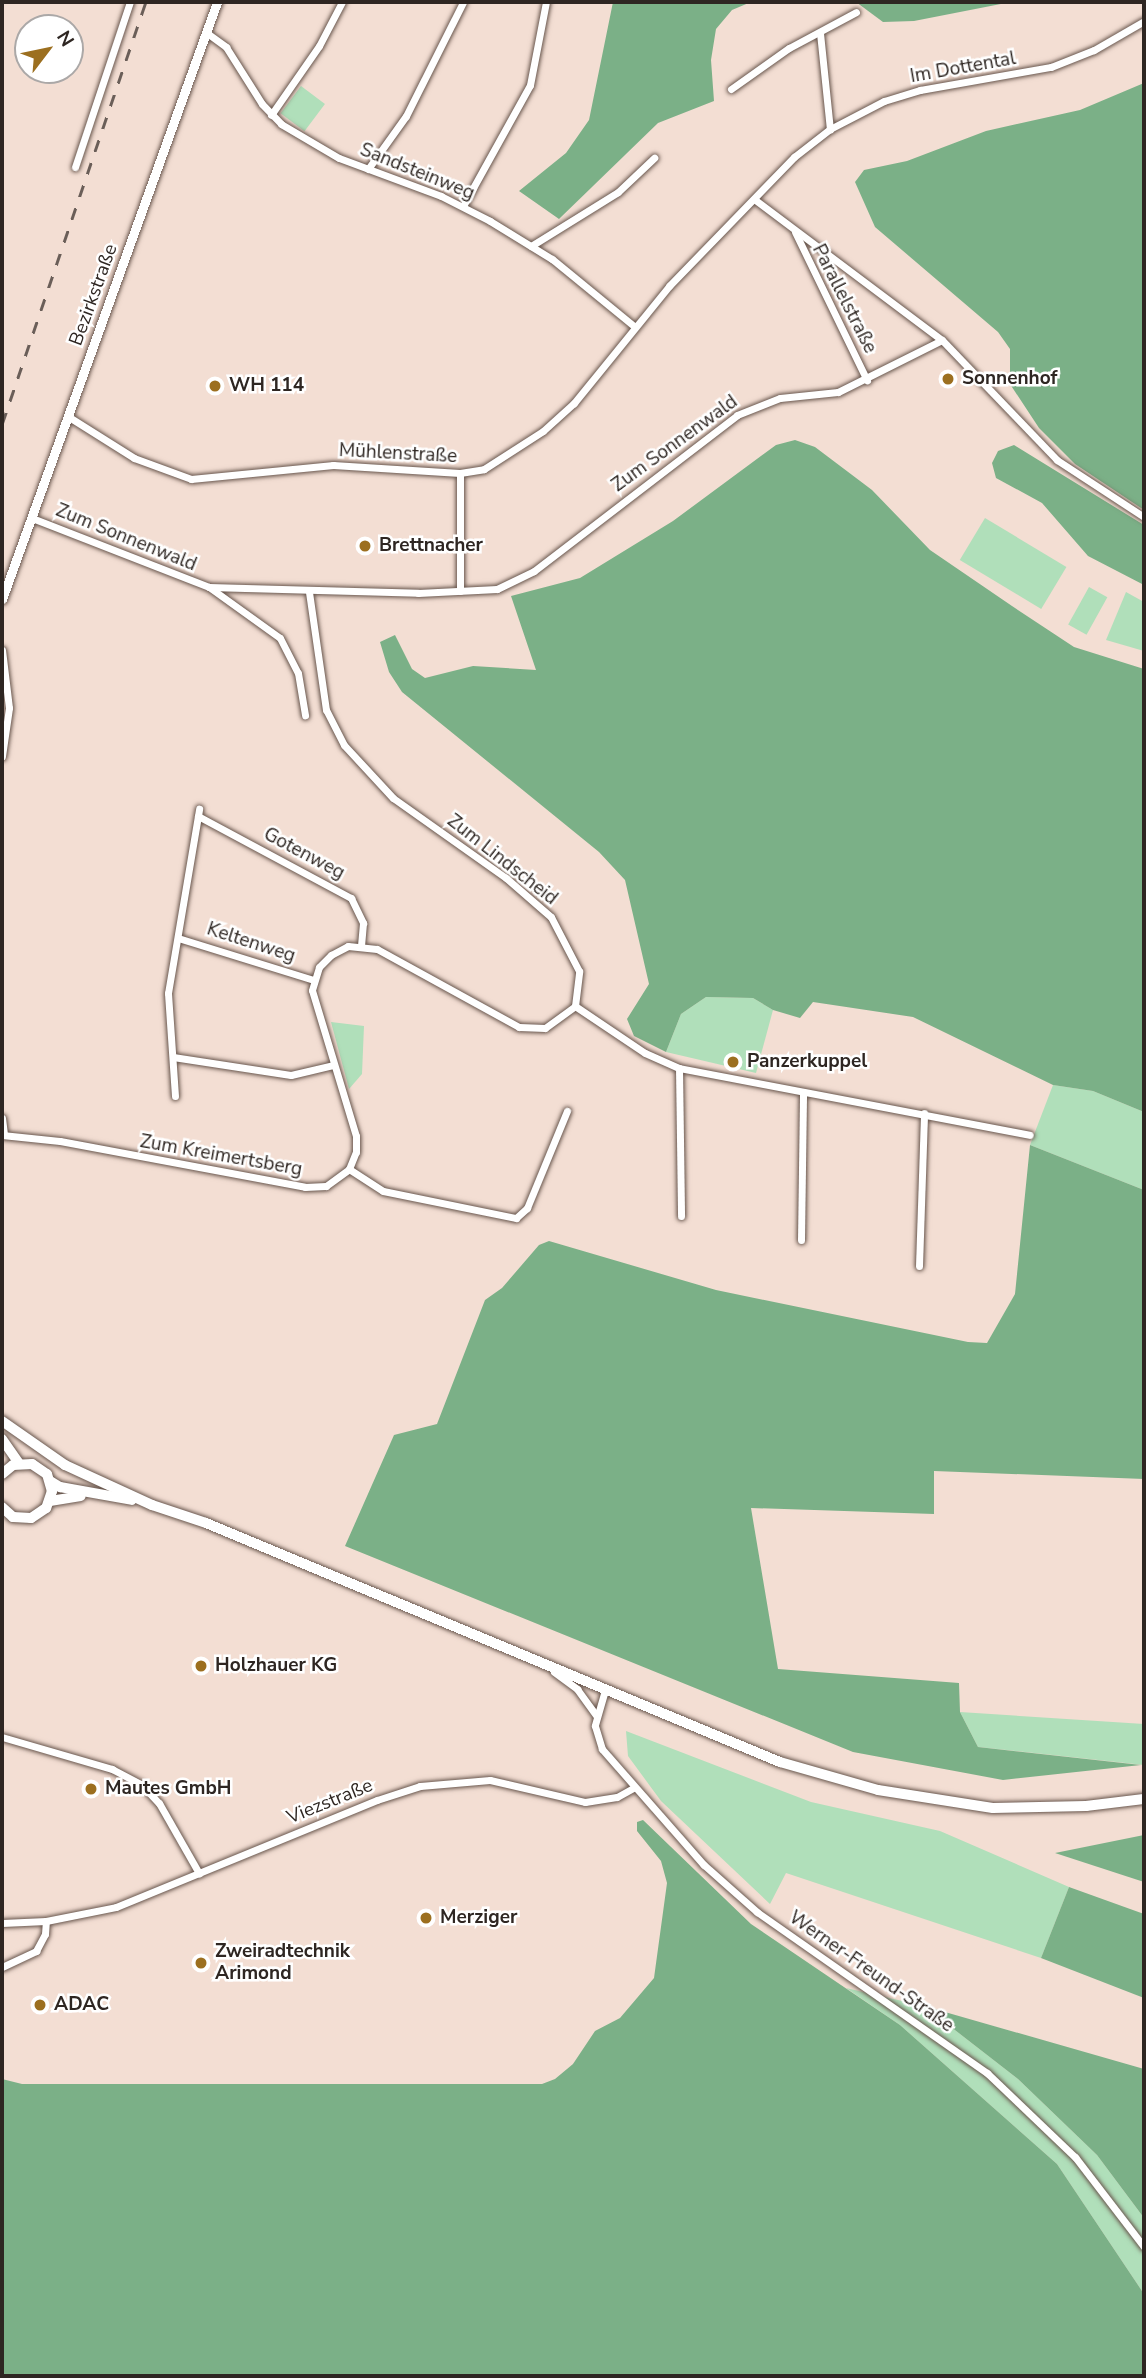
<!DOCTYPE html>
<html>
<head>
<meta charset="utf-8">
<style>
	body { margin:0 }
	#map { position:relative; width:1146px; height:2378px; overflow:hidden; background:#f3ded3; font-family:"Nunito Sans",sans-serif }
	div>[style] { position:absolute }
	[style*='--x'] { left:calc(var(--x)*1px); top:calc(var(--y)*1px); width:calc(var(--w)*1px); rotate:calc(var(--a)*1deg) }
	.green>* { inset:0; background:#b0dfba; transform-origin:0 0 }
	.forest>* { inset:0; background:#7bb087 }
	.roads { filter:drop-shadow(0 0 2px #68564d) drop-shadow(0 0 2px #68564d) }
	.minor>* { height:7px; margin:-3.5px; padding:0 3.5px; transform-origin:3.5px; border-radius:3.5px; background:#fff }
	.tertiary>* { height:9px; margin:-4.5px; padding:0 4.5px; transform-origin:4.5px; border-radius:4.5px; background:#fff }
	.primary>* { height:10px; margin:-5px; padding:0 5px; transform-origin:5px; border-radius:5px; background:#fff }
	.rail>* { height:2.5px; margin-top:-1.25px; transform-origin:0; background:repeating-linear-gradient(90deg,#6a5e58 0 12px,transparent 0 24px) }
	.dots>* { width:19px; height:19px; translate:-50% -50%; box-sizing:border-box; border:4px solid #fff; border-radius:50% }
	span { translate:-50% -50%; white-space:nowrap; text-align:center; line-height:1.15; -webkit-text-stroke:5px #fff; paint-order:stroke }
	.street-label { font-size:19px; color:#2e2622 }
	.poi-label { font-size:19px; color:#2e2622; font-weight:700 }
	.left { translate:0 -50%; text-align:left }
	.frame { position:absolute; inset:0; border:4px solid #2e2622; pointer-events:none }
	.north { position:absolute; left:14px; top:14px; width:70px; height:70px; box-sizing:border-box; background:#fff; border:2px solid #aba8a7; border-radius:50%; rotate:58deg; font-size:19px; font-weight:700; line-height:28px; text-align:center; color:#2e2622 }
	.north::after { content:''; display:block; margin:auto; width:24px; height:32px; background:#9c6f1f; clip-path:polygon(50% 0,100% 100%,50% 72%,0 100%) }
</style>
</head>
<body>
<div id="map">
	<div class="green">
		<div style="left:301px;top:86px;width:30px;height:34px;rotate:37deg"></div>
		<div style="left:985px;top:518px;width:95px;height:49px;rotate:31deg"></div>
		<div style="left:1089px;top:587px;width:21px;height:43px;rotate:29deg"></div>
		<div style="clip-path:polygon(1126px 592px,1144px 602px,1144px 651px,1106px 640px)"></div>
		<div style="clip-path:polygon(706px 997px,753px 998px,773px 1010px,756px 1073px,666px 1052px,681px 1014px)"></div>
		<div style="clip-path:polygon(331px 1022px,364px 1026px,362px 1074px,349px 1089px)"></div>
		<div style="clip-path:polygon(1053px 1085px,1093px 1091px,1144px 1112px,1144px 1190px,1030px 1145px)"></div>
		<div style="clip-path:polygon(960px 1712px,1144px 1724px,1144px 1765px,978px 1747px)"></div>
		<div style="clip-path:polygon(626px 1731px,811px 1802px,940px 1831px,1069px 1887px,1041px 1958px,786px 1873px,770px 1904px,661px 1801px,628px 1756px)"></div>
		<div style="clip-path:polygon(846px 1988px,924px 2006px,1018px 2079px,1097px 2155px,1144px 2218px,1144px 2294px,1057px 2164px,900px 2025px)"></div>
	</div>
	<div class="forest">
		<div style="clip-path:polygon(613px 2px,751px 2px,732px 10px,716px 29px,711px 60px,714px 101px,658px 123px,559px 219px,519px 191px,566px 153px,589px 120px)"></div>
		<div style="clip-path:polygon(856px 2px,1011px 2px,914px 21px,883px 22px)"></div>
		<div style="clip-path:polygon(1144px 83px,1144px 510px,1075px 464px,1039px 428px,1010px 384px,1010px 349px,998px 332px,875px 227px,855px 182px,864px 170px,907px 161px,986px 131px,1080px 110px)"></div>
		<div style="clip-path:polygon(795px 440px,815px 447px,872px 490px,930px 550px,1012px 606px,1074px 647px,1144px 669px,1144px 1112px,1093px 1091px,1053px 1085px,913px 1017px,813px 1002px,800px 1018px,773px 1010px,753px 998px,706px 997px,681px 1014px,666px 1052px,634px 1036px,627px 1019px,649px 984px,625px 880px,599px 852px,402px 692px,389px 672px,380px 642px,395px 635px,412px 669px,425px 678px,473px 666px,536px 670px,511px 596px,580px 578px,673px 521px,776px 445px)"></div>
		<div style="clip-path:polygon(1014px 445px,1144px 525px,1144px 585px,1088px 556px,1042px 503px,996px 478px,992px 463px,998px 451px)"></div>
		<div style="clip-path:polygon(1030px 1145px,1144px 1190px,1144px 1479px,934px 1471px,934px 1514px,751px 1508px,778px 1669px,959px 1683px,960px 1712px,978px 1747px,1141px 1765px,1003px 1780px,853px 1752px,345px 1546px,394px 1435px,437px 1424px,485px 1300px,502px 1288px,539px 1245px,549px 1241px,716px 1290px,968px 1342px,987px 1343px,1015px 1294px)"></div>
		<div style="clip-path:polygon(643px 1820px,751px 1924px,900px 2025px,1057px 2164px,1144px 2294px,1144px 2376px,2px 2376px,2px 2079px,22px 2084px,542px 2084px,555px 2079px,573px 2064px,595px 2031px,620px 2018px,654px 1978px,667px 1883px,661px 1861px,637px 1831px,637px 1822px)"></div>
		<div style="clip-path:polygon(1144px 1835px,1144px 1882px,1055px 1853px)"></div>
		<div style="clip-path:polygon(1069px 1887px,1144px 1914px,1144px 1998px,1041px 1958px)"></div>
		<div style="clip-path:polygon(924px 2006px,1144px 2069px,1144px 2218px,1097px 2155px,1018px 2079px)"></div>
	</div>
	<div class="roads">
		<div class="minor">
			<div style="--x:207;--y:33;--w:24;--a:36"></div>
			<div style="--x:226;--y:47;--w:67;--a:57.7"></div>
			<div style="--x:262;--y:104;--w:28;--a:46"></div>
			<div style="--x:281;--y:124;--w:67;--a:30.4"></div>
			<div style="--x:339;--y:158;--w:109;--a:20.4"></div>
			<div style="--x:441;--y:196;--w:55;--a:27"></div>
			<div style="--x:490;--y:221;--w:73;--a:31.5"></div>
			<div style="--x:552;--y:259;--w:106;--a:39.3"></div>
			<div style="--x:820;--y:33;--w:97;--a:84.1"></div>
			<div style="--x:731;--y:89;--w:71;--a:-35.3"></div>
			<div style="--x:789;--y:48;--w:76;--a:-28.2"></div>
			<div style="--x:271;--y:115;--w:84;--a:-55.2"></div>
			<div style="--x:319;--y:46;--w:50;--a:-62.4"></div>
			<div style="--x:75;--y:167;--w:174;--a:-71.6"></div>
			<div style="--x:368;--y:169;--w:65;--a:-54.4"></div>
			<div style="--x:406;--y:116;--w:127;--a:-63.4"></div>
			<div style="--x:754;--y:199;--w:235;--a:36.9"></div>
			<div style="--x:942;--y:340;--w:166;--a:46.2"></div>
			<div style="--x:1057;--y:460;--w:104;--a:33.2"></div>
			<div style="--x:463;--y:206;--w:138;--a:-61"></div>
			<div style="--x:530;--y:85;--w:85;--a:-79.1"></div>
			<div style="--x:795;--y:232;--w:165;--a:64.1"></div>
			<div style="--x:531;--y:246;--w:102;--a:-31.8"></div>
			<div style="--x:618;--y:192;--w:50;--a:-43.4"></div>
			<div style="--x:69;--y:417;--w:77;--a:32.2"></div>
			<div style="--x:134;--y:458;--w:61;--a:20.2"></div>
			<div style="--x:191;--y:479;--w:143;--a:-5.6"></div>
			<div style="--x:333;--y:465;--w:127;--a:3.6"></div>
			<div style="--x:460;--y:473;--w:24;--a:-9"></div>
			<div style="--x:484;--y:469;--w:70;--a:-32.8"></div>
			<div style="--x:543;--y:431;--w:42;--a:-42.1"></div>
			<div style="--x:574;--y:403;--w:151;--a:-50.9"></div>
			<div style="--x:669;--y:286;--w:180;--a:-45.9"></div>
			<div style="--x:794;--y:157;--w:46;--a:-37.9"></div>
			<div style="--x:830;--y:129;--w:61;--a:-27.4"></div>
			<div style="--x:884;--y:101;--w:38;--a:-17"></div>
			<div style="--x:920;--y:90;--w:133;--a:-10"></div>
			<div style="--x:1051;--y:67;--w:46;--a:-21.6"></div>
			<div style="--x:1094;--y:50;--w:58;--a:-30.1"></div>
			<div style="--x:32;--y:518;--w:190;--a:21.3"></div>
			<div style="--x:209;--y:587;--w:209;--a:1.6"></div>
			<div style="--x:418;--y:593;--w:79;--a:-2.9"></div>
			<div style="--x:497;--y:589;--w:41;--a:-25.9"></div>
			<div style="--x:534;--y:571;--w:256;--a:-37.5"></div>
			<div style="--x:737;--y:415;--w:46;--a:-21.6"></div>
			<div style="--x:780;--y:398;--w:58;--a:-5.9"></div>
			<div style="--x:838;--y:392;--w:116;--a:-26.6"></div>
			<div style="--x:209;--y:587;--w:87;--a:35.7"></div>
			<div style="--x:280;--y:638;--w:39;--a:63"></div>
			<div style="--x:298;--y:673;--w:43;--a:80.5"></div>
			<div style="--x:460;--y:591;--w:118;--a:-90"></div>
			<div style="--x:2;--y:650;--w:58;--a:83.1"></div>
			<div style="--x:9;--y:708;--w:49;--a:98.3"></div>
			<div style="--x:198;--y:816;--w:174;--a:28.2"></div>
			<div style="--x:351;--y:898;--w:28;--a:64"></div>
			<div style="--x:363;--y:923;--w:21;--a:95"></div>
			<div style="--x:178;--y:938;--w:142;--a:17.2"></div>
			<div style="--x:575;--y:1006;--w:84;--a:33.9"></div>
			<div style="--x:645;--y:1053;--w:37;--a:24"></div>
			<div style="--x:679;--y:1068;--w:357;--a:10.8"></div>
			<div style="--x:173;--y:1057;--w:119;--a:8.7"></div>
			<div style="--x:291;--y:1075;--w:43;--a:-13.4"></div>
			<div style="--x:679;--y:1068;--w:148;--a:89.2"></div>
			<div style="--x:175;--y:1096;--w:103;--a:-93.9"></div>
			<div style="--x:168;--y:993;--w:187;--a:-80.4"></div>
			<div style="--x:2;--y:1118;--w:17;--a:83"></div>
			<div style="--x:2;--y:1135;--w:58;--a:5.9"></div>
			<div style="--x:60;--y:1141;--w:249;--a:10.6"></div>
			<div style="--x:305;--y:1187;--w:21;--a:-3"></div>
			<div style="--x:326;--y:1186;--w:29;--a:-36"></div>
			<div style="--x:349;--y:1169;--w:18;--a:-68"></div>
			<div style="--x:356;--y:1152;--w:16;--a:-90"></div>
			<div style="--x:356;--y:1136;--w:152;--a:-106.8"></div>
			<div style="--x:312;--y:990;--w:24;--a:-73"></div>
			<div style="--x:319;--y:967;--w:17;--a:-45"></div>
			<div style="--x:331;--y:955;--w:19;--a:-28"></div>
			<div style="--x:348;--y:946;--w:29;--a:6"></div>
			<div style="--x:377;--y:949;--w:162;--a:28.8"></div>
			<div style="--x:519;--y:1027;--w:26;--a:2"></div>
			<div style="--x:545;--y:1028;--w:37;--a:-36"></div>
			<div style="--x:575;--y:1006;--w:35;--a:-83"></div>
			<div style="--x:579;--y:971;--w:61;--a:-117.4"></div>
			<div style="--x:551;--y:917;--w:60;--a:-139.1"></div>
			<div style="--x:506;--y:878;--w:138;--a:-144.7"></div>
			<div style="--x:393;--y:798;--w:72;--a:-132.8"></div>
			<div style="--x:344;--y:745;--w:39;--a:-117"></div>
			<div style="--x:326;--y:710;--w:119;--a:-98.2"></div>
			<div style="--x:349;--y:1169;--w:40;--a:32.9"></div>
			<div style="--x:383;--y:1191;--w:136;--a:11.5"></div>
			<div style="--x:516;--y:1218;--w:15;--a:-42"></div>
			<div style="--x:527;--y:1208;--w:105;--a:-67.6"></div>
			<div style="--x:801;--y:1240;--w:148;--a:-89.2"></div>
			<div style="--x:919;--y:1266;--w:153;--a:-88.1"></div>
			<div style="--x:554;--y:1672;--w:29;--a:36"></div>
			<div style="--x:577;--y:1689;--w:32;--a:54"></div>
			<div style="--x:605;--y:1690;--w:37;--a:106"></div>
			<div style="--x:595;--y:1726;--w:24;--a:73"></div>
			<div style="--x:602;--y:1749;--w:154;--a:48.7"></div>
			<div style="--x:704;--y:1865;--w:71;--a:41.6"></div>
			<div style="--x:757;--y:1912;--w:281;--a:35"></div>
			<div style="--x:987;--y:2073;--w:122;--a:43.7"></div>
			<div style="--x:1075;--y:2157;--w:113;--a:52.5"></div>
			<div style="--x:2;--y:1737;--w:115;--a:16.2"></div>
			<div style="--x:112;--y:1769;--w:34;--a:28"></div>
			<div style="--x:142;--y:1785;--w:25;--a:47"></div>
			<div style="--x:159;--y:1803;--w:81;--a:60.3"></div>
			<div style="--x:2;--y:1923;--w:44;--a:-2.6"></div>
			<div style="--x:46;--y:1921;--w:71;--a:-11.3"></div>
			<div style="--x:116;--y:1907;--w:282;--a:-22.3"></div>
			<div style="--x:377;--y:1800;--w:45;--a:-18"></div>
			<div style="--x:420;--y:1786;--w:70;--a:-4.9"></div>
			<div style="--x:490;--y:1780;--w:98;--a:13"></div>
			<div style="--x:585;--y:1802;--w:32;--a:-9"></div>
			<div style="--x:617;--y:1797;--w:18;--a:-29"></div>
			<div style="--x:2;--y:1967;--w:38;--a:-25"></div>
			<div style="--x:36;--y:1951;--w:19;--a:-62"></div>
			<div style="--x:45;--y:1934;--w:13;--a:-86"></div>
		</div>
		<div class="tertiary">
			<div style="--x:2;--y:599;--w:635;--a:-70.19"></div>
		</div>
		<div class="primary">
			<div style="--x:2;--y:1421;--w:77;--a:34.9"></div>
			<div style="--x:65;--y:1465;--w:96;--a:24.7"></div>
			<div style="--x:152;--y:1505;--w:57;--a:18.4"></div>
			<div style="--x:206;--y:1523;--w:622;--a:22.61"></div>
			<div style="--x:780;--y:1762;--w:102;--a:15.9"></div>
			<div style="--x:878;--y:1790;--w:116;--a:8.9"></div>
			<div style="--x:993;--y:1808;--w:93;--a:-1.2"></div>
			<div style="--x:1086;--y:1806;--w:58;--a:-6.9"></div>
			<div style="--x:2;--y:1439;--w:29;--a:55"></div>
			<div style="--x:2;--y:1474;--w:14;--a:-39"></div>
			<div style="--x:13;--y:1465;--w:19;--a:-3"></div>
			<div style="--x:32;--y:1464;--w:18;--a:34"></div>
			<div style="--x:47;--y:1474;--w:18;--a:74"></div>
			<div style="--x:52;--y:1491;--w:18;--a:109"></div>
			<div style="--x:46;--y:1508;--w:18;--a:146"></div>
			<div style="--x:31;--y:1518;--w:18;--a:-177"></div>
			<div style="--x:13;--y:1517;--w:15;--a:-138"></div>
			<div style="--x:50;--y:1481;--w:12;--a:31"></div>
			<div style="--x:60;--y:1487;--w:73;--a:10.2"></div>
			<div style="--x:50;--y:1501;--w:31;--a:-9"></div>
		</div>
	</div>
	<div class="rail">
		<div style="--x:2;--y:424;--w:446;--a:-71.2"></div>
	</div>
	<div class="dots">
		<div style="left:948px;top:379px;background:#9c6f1f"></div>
		<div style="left:215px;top:386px;background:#9c6f1f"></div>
		<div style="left:365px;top:546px;background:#9c6f1f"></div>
		<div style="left:733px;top:1062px;background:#9c6f1f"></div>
		<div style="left:201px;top:1666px;background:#9c6f1f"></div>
		<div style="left:91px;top:1789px;background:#9c6f1f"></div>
		<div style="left:426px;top:1918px;background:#9c6f1f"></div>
		<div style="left:201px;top:1963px;background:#9c6f1f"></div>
		<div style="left:40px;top:2005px;background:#9c6f1f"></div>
	</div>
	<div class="street-label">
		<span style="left:963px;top:68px;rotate:-10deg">Im Dottental</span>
		<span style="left:417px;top:172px;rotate:22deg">Sandsteinweg</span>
		<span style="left:94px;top:295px;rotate:-70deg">Bezirkstraße</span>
		<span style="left:844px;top:299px;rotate:63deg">Parallelstraße</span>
		<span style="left:675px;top:444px;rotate:-36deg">Zum Sonnenwald</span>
		<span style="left:398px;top:454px;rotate:3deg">Mühlenstraße</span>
		<span style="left:126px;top:538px;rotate:22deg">Zum Sonnenwald</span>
		<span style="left:304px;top:854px;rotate:28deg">Gotenweg</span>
		<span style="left:502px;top:860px;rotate:38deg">Zum Lindscheid</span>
		<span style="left:251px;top:943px;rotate:18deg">Keltenweg</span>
		<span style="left:221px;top:1156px;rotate:10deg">Zum Kreimertsberg</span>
		<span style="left:330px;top:1802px;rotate:-22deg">Viezstraße</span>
		<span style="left:871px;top:1972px;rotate:35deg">Werner-Freund-Straße</span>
	</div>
	<div class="poi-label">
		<span class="left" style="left:962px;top:379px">Sonnenhof</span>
		<span class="left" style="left:229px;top:386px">WH 114</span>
		<span class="left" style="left:379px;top:546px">Brettnacher</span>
		<span class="left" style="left:747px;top:1062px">Panzerkuppel</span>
		<span class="left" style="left:215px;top:1666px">Holzhauer KG</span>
		<span class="left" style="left:105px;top:1789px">Mautes GmbH</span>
		<span class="left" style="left:440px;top:1918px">Merziger</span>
		<span class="left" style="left:215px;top:1963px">Zweiradtechnik<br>Arimond</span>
		<span class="left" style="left:54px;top:2005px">ADAC</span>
	</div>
	<div class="frame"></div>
	<div class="north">N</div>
</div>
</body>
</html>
